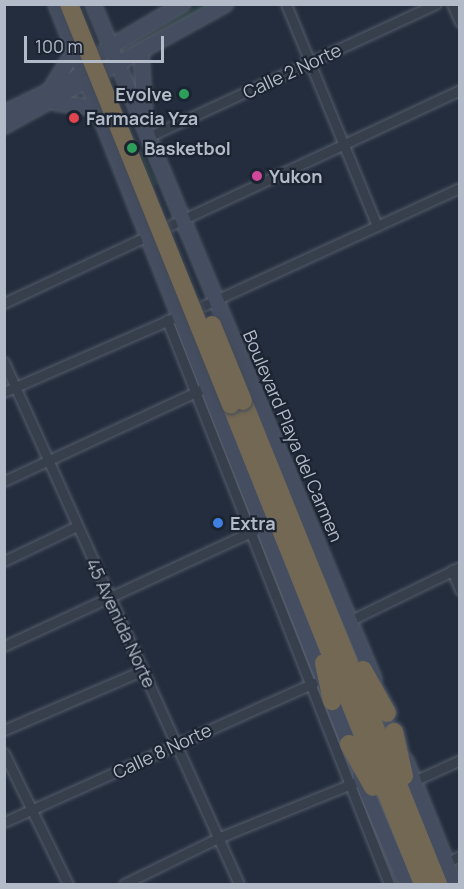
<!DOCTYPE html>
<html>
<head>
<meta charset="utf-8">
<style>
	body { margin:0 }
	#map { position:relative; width:464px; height:889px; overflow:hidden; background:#232d3d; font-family:Manrope,sans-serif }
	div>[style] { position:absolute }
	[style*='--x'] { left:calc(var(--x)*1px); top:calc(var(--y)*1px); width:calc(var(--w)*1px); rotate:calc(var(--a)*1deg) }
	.green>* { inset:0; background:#253a3e }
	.roads { filter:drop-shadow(0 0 2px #555d6b) drop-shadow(0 0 2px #555d6b) }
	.street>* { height:9px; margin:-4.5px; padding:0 4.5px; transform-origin:4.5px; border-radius:4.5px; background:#373f4d }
	.secondary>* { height:14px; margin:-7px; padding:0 7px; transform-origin:7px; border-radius:7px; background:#454e60 }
	.highway>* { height:18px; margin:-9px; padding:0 9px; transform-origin:9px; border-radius:9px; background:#736854 }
	.bridges { filter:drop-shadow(0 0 2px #424a58) drop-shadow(0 0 2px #424a58) }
	.highway-bridge>* { height:18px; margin:-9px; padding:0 9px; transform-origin:9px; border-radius:9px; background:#736854 }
	.dots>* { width:16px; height:16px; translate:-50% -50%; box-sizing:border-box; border:3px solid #1c2432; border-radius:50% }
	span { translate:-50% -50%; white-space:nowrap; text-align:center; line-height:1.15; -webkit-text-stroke:4.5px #1c2432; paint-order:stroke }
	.street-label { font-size:18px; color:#b3bac8 }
	.poi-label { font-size:18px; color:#b3bac8; font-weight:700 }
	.right { translate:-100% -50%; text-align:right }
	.left { translate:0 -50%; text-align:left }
	.frame { position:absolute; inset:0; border:6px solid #b3bac8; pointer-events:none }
	.scale { position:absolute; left:24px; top:36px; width:140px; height:27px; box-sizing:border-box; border:3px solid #b3bac8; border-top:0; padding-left:8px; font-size:18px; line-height:21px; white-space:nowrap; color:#b3bac8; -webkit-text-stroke:4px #1c2432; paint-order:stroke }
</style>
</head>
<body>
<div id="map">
	<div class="green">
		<div style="clip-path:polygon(197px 5px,213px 5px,131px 52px,128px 47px)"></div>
		<div style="clip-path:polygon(121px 109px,158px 184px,139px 193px)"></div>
	</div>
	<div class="roads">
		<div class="street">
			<div style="--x:286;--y:4;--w:240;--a:67.7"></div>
			<div style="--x:452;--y:4;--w:20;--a:66"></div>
			<div style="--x:148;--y:137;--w:317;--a:-24.8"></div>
			<div style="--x:4;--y:303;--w:503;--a:-25.04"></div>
			<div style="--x:192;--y:311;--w:295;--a:-24.7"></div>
			<div style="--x:167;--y:320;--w:606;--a:68.51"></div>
			<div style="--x:4;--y:362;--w:572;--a:65.76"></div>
			<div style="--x:4;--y:392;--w:184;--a:-23.6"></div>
			<div style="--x:4;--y:481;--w:218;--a:-24.9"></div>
			<div style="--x:4;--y:561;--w:81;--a:-25.6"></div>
			<div style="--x:452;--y:570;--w:22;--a:68"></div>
			<div style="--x:351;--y:620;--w:121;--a:-25.9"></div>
			<div style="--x:4;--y:646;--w:277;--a:-24.8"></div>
			<div style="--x:4;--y:730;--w:151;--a:-23.3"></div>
			<div style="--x:4;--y:753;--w:146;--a:64"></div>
			<div style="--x:414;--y:781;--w:51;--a:-24.5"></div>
			<div style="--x:4;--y:822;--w:339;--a:-24.2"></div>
			<div style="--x:446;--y:863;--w:16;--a:-27"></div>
			<div style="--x:124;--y:884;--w:105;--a:-26.1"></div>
			<div style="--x:218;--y:838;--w:154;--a:-22.1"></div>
		</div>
		<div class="secondary">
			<div style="--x:56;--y:4;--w:804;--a:68.41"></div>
			<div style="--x:93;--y:4;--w:731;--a:67.4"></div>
			<div style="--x:141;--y:52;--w:67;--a:86.6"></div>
			<div style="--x:52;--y:87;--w:44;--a:-58.1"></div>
			<div style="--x:56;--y:103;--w:42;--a:6.8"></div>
			<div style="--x:4;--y:113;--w:78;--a:-25.9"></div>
			<div style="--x:74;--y:79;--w:48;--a:-41.6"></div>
			<div style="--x:110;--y:47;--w:85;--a:-30.5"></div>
			<div style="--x:4;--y:126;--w:253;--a:-28.8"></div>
			<div style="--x:406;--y:761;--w:132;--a:68.3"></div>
			<div style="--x:360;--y:776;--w:117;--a:66.9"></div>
		</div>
		<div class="highway">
			<div style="--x:243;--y:401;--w:521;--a:68.01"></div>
			<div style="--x:231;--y:405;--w:516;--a:68.16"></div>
			<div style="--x:324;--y:663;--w:39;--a:78"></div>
			<div style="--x:363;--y:670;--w:49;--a:60.8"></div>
			<div style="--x:394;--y:732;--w:45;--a:77.2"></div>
			<div style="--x:349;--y:744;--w:49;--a:60.8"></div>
		</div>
	</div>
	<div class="bridges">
		<div class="highway-bridge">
			<div style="--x:69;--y:4;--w:432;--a:68"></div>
			<div style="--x:212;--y:325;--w:82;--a:67.8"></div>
		</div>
	</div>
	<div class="dots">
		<div style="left:184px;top:94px;background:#2e9e5b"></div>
		<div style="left:74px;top:118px;background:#e0444e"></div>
		<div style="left:132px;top:148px;background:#2e9e5b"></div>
		<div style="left:257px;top:176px;background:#d1479c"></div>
		<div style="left:218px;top:523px;background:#3f7fe0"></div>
	</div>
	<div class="street-label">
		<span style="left:292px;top:71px;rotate:-25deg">Calle 2 Norte</span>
		<span style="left:293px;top:436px;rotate:67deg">Boulevard Playa del Carmen</span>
		<span style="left:121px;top:623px;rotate:65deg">45 Avenida Norte</span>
		<span style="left:162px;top:751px;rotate:-25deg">Calle 8 Norte</span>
	</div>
	<div class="poi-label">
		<span class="right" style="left:172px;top:94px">Evolve</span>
		<span class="left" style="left:86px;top:118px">Farmacia Yza</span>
		<span class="left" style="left:144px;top:148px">Basketbol</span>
		<span class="left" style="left:269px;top:176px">Yukon</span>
		<span class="left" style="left:230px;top:523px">Extra</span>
	</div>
	<div class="frame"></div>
	<div class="scale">100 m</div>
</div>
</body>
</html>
